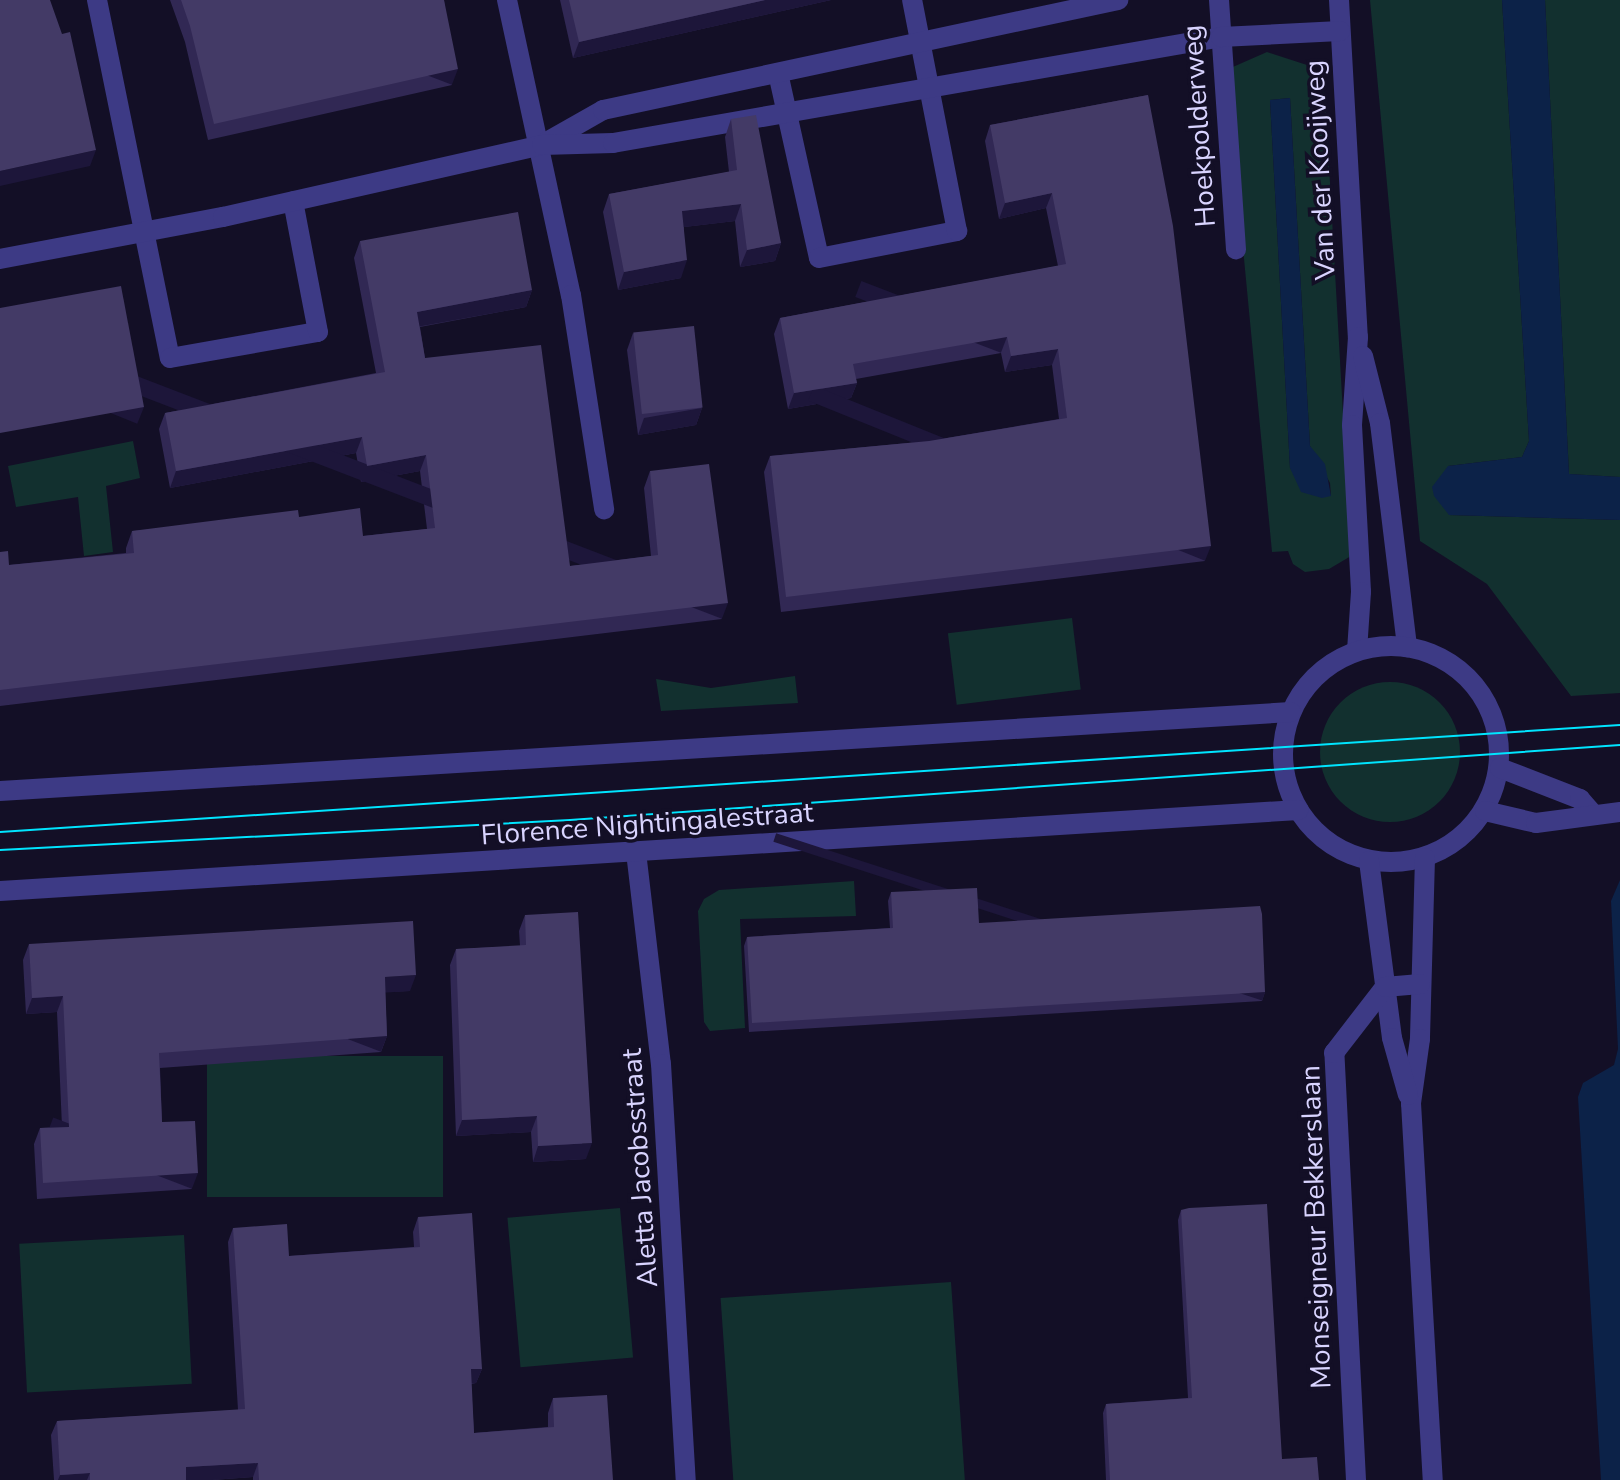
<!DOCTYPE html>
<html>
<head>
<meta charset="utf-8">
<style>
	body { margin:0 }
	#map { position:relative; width:1620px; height:1480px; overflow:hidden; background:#130f26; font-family:"Nunito Sans",sans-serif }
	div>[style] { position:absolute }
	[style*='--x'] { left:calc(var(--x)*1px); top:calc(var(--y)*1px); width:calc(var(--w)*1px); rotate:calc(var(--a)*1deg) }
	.green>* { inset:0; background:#12302f; transform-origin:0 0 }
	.round { border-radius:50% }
	.water>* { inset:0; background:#0c2248 }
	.minor>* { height:20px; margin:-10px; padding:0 10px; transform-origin:10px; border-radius:10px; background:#3d3a85 }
	.minor>.ring { margin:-10px; padding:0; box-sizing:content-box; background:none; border:20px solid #3d3a85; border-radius:50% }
	.tram>* { height:2px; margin:-1px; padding:0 1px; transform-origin:1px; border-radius:1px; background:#00e5ff }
	.wall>* { inset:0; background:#312854 }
	.shaded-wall>* { inset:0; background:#1d163a; transform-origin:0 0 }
	.building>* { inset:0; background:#433a66; transform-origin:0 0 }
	span { translate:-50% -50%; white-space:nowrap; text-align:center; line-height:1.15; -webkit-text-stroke:7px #130f26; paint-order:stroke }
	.street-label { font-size:28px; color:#d9d4ff }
</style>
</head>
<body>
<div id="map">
	<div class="green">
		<div style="clip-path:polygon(1370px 0,1502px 0,1529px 441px,1522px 457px,1448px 466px,1449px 515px,1620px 520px,1620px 693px,1571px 696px,1487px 584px,1420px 541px)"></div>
		<div style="clip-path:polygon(1545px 0,1620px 0,1620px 477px,1569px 474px)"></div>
		<div style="clip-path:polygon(evenodd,1267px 52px,1310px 66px,1325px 94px,1351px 556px,1329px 569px,1305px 572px,1293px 564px,1288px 551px,1272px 552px,1226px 70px,1267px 52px,1290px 98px,1310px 446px,1330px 483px,1331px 496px,1290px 468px,1270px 100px,1290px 98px)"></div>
		<div style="clip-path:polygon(133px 441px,140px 478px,106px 486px,113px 552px,84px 556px,78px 497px,16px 507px,8px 466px)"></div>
		<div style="left:1072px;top:618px;width:72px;height:125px;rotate:83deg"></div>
		<div style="clip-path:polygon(795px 676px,798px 703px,661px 711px,656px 679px,711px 688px)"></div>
		<div class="round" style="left:1320px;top:682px;width:140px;height:140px"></div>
		<div style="clip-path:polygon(854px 881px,856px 916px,740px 919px,745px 1028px,710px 1031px,704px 1022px,698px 911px,704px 899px,719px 890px)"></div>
		<div style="left:443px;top:1056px;width:141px;height:236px;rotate:90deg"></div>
		<div style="left:620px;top:1208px;width:150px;height:113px;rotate:85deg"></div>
		<div style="left:184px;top:1235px;width:149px;height:165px;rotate:87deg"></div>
		<div style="left:951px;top:1282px;width:199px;height:231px;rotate:86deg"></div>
	</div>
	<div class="water">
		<div style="clip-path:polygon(1502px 0,1545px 0,1569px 474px,1620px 477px,1620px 520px,1449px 515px,1434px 496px,1432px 487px,1448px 466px,1522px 457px,1529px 441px)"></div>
		<div style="clip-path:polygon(1290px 98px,1310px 446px,1325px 464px,1331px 496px,1322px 498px,1301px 492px,1290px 468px,1270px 100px)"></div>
		<div style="clip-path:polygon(1620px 880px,1620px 1480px,1601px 1480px,1578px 1097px,1583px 1083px,1614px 1065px,1618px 1049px,1611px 901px)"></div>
	</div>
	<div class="minor">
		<div style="--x:97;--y:0;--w:365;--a:78.5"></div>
		<div style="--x:170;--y:358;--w:150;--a:-10"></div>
		<div style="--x:318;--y:332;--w:133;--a:-100.8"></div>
		<div style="--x:507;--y:0;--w:302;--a:77.8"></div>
		<div style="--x:571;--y:295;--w:217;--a:81.2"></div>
		<div style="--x:1219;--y:0;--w:250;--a:86.1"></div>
		<div style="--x:1339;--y:0;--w:338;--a:86.8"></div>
		<div style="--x:1358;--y:337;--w:88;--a:93.9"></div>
		<div style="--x:1352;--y:425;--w:167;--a:86.9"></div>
		<div style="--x:1361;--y:592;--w:59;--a:93.9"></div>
		<div style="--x:778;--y:73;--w:189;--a:77.5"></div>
		<div style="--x:819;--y:258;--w:141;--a:-11.1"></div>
		<div style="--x:957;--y:231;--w:235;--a:-101"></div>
		<div style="--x:545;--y:143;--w:67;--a:-29.6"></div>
		<div style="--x:603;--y:110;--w:527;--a:-12.06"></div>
		<div style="--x:0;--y:259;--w:227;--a:-10.7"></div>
		<div style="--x:223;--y:217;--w:327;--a:-12.7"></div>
		<div style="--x:542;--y:145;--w:71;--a:-1.6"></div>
		<div style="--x:613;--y:143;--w:617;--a:-9.89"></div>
		<div style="--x:1221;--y:37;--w:119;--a:-2.9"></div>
		<div style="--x:1363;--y:356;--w:69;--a:75.8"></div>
		<div style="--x:1380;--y:423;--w:226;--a:83.1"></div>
		<div class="ring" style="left:1283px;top:646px;width:196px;height:196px"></div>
		<div style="--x:1500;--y:768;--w:86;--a:21.2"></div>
		<div style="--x:1580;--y:799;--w:18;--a:49"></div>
		<div style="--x:0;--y:791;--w:1293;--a:-3.5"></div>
		<div style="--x:1485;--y:811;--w:52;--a:13.2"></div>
		<div style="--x:1536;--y:823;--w:85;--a:-7.5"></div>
		<div style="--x:636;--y:852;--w:213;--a:83.3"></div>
		<div style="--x:661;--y:1064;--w:417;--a:86.6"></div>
		<div style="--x:1425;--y:858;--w:181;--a:91.6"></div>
		<div style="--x:1420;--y:1039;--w:65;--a:98"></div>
		<div style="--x:1411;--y:1103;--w:378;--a:86.7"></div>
		<div style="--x:1369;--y:861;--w:178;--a:82.6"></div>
		<div style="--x:1392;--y:1038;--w:59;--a:74.3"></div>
		<div style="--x:0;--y:891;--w:1301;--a:-3.57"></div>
		<div style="--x:1356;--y:1480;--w:428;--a:-92.9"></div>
		<div style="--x:1334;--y:1053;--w:83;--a:-52.3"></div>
		<div style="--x:1385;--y:987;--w:35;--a:-5"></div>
	</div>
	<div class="tram">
		<div style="--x:0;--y:832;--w:1624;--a:-3.78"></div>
		<div style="--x:0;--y:850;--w:571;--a:-3.01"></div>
		<div style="--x:570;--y:820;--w:1053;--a:-4.09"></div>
	</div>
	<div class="wall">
		<div style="clip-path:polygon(170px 0,444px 0,452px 85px,208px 140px,185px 42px)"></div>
		<div style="clip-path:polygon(560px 0,831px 0,573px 58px)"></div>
		<div style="clip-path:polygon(1148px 95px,1205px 561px,781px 612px,764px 472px,770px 456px,929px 441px,1059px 419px,1052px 365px,1005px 372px,1001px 353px,856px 379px,857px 383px,851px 398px,788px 409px,774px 334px,780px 318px,1058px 266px,1046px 208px,999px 219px,985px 141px,990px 125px)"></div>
		<div style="clip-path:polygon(731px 119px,781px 243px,775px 261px,740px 267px,735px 221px,684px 227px,681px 278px,618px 290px,603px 212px,609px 194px,729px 172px,725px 137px)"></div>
		<div style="clip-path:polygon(360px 241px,532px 290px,526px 307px,420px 327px,425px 358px,570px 566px,651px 556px,644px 488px,650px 471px,722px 619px,0 706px,0 552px,9px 565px,126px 553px,126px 548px,132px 531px,299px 517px,363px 536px,427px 529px,420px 471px,361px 482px,356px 453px,170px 488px,159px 429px,165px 413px,376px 373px,354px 258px)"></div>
		<div style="clip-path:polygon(633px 333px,702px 408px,696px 425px,638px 435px,627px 350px)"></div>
		<div style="clip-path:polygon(891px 892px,979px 923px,1265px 992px,1262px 1001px,749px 1032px,744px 946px,747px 937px,890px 928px,888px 901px)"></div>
		<div style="clip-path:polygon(525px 915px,586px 1159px,533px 1162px,531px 1132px,456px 1136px,450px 965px,456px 949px,520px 946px,519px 931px)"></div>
		<div style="clip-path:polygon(29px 944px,410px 991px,385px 992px,387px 1036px,381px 1052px,160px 1068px,162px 1122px,192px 1189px,37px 1199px,34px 1144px,40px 1128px,62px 1127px,57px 1012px,26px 1014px,23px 960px)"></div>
		<div style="clip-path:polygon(1181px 1210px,1282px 1459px,1319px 1480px,1106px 1480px,1103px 1413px,1106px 1404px,1188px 1398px,1178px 1220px)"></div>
		<div style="clip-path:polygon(418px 1217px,482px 1369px,476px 1383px,471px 1384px,474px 1433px,548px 1427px,548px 1413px,553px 1398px,613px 1480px,253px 1480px,253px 1477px,212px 1480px,54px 1480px,51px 1435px,57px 1421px,238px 1410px,228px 1242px,233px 1228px,289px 1256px,414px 1247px,413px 1232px)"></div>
	</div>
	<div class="shaded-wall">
		<div style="clip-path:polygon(765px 0,831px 0,573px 58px,579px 42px)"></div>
		<div style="left:458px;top:69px;width:17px;height:250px;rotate:111deg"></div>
		<div style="clip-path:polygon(96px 150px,90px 166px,0 186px,0 171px)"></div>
		<div style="clip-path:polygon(1052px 193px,1046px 208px,999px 219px,1005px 203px)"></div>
		<div style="clip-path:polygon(741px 204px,735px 221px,676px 228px,682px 211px)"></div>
		<div style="clip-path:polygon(781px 243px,775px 261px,740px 267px,747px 250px)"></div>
		<div style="clip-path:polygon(687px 260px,681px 278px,618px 290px,624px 272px)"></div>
		<div style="clip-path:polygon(532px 290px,526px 307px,411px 328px,417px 312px)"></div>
		<div style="left:1007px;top:337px;width:17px;height:156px;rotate:111deg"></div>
		<div style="clip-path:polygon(1058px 349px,1052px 365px,1005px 372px,1011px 356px)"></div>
		<div style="clip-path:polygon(857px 383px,851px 398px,788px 409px,794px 393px)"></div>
		<div style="left:144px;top:407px;width:18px;height:146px;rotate:112deg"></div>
		<div style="clip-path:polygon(702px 408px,696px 425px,638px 435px,644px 418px)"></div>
		<div style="clip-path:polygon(362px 437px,356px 453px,170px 488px,176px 471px)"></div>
		<div style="clip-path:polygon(426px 455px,420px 471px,361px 482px,367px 466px)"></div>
		<div style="left:1211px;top:546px;width:16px;height:428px;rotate:112deg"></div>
		<div style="left:728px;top:603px;width:17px;height:733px;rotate:111deg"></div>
		<div style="clip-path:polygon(416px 975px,410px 991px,379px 993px,385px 977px)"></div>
		<div style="left:1265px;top:992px;width:9px;height:514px;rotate:108deg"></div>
		<div style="clip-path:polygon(63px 996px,57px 1012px,26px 1014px,32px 998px)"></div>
		<div style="left:387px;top:1036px;width:17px;height:229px;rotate:111deg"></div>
		<div style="clip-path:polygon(537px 1116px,531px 1132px,456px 1136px,462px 1120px)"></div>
		<div style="clip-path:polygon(592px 1143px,586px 1159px,533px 1162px,538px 1146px)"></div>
		<div style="left:198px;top:1173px;width:17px;height:155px;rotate:111deg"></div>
		<div style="clip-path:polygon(471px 1369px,482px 1369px,476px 1383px,465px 1384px)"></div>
		<div style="clip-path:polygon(258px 1463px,253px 1477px,212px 1480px,181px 1480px,186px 1467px)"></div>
		<div style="clip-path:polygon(90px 1473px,87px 1480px,58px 1480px,60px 1475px)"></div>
	</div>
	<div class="building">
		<div style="clip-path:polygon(0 0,50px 0,62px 34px,70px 32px,96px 150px,0 171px)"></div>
		<div style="clip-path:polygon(181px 0,444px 0,458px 69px,214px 124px,190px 26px)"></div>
		<div style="clip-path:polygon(569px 0,765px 0,579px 42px)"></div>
		<div style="clip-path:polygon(1148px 95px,1173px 226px,1211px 546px,786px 597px,770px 456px,929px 441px,1067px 418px,1058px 349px,1011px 356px,1007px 337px,853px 364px,857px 383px,794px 393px,780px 318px,1066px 264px,1052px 193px,1005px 203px,990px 125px)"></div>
		<div style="clip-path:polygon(756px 115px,781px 243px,747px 250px,741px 204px,682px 211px,687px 260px,624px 272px,609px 194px,737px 170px,731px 119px)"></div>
		<div style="clip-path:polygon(518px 212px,532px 290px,417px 312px,425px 358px,541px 345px,570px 566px,658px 555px,650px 471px,709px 464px,728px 603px,0 690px,0 552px,8px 551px,9px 565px,134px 553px,132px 531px,298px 510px,299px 517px,360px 508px,363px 536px,435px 528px,426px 455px,367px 466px,362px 437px,176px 471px,165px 413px,385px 372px,360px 241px)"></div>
		<div style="clip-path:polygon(121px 286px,144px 407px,0 433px,0 308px)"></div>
		<div style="left:694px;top:326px;width:82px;height:61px;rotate:84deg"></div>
		<div style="clip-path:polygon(977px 888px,979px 923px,1260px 906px,1262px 914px,1265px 992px,752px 1023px,747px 937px,893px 928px,891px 892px)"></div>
		<div style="clip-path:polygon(578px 912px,592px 1143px,538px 1146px,537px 1116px,462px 1120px,456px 949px,526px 945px,525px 915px)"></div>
		<div style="clip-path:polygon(413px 921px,416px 975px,385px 977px,387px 1036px,159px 1053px,162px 1122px,195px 1121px,198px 1173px,43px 1183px,40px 1128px,69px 1127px,63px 996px,32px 998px,29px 944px)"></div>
		<div style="clip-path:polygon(1267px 1204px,1282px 1459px,1317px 1457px,1319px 1480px,1110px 1480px,1106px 1404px,1192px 1398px,1181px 1210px,1189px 1208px)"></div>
		<div style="clip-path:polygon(472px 1213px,482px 1369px,471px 1369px,474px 1433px,554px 1427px,553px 1398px,607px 1395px,613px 1480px,259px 1480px,258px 1463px,186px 1467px,186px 1480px,90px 1480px,90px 1473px,60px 1475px,57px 1421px,245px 1409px,233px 1228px,287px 1224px,289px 1256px,420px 1247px,418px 1217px)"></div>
	</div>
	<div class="street-label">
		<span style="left:1199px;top:126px;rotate:-94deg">Hoekpolderweg</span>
		<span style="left:1320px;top:170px;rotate:-93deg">Van der Kooijweg</span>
		<span style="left:647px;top:824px;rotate:-4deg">Florence Nightingalestraat</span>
		<span style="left:640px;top:1168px;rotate:-94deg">Aletta Jacobsstraat</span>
		<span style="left:1316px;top:1227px;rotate:-92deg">Monseigneur Bekkerslaan</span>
	</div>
</div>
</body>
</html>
